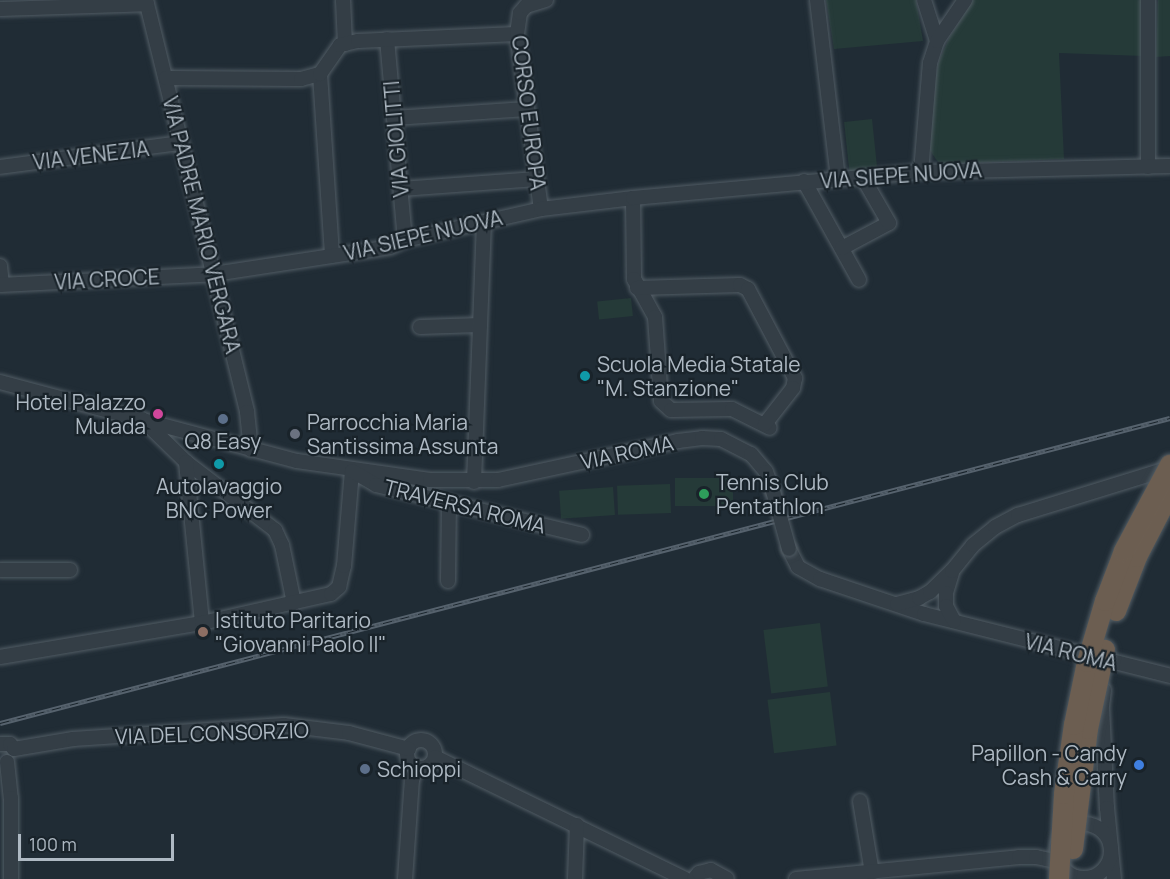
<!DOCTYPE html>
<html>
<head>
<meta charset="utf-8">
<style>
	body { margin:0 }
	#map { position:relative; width:1170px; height:879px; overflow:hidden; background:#202c35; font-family:Manrope,sans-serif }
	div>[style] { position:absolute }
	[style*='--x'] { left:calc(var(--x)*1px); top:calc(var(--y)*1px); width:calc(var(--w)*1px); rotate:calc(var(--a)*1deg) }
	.green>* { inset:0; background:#253a38; transform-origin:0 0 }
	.roads { filter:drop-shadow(0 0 2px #515c64) drop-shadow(0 0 2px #515c64) }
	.minor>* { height:14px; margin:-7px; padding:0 7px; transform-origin:7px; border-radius:7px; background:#343e46 }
	.minor>.ring { margin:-7px; padding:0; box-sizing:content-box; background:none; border:14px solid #343e46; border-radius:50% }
	.rail>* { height:5px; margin-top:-2.5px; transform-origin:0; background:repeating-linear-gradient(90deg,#19232a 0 9px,#56626d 0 18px); box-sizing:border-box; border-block:2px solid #56626d }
	.bridges { filter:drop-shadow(0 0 2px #515c64) drop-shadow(0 0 2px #515c64) }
	.minor-bridge>* { height:14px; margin:-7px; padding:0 7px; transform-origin:7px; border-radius:7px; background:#343e46 }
	.highway-bridge>* { height:20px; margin:-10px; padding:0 10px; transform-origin:10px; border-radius:10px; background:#6c5e51 }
	.dots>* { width:16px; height:16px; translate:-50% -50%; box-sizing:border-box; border:3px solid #19232a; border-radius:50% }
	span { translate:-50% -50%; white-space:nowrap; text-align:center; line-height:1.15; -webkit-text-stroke:4.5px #19232a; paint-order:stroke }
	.street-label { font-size:21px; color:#aeb9c3 }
	.poi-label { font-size:21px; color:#aeb9c3 }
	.left { translate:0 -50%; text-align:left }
	.right { translate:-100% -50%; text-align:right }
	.scale { position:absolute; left:18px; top:834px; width:156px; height:27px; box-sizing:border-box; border:3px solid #aeb9c3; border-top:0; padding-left:8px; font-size:18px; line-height:21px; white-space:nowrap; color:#aeb9c3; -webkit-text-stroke:4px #19232a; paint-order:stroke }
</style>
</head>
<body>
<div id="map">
	<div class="green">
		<div style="clip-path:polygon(826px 0,916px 0,923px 41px,834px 49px)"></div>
		<div style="clip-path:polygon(973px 0,1144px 0,1143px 56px,1059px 53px,1064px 159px,940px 164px,935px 158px,930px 150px,934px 86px,939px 61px,949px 38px)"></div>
		<div style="clip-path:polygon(1158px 0,1170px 0,1170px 56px,1156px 57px)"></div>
		<div style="left:872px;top:119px;width:50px;height:28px;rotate:84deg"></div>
		<div style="left:631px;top:298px;width:18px;height:34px;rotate:84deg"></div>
		<div style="left:733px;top:478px;width:28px;height:58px;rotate:90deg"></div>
		<div style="left:670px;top:484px;width:29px;height:53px;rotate:88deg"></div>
		<div style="left:613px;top:487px;width:28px;height:54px;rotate:86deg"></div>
		<div style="left:820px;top:623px;width:64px;height:57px;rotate:83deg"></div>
		<div style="left:830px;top:692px;width:54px;height:63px;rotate:83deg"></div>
	</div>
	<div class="roads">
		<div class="minor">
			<div style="--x:146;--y:0;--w:424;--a:76.2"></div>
			<div style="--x:247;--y:412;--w:38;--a:84"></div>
			<div style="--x:343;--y:0;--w:44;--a:87.4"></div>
			<div style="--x:817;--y:0;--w:179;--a:83.3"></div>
			<div style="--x:924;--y:0;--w:43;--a:72.4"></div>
			<div style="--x:1148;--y:0;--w:167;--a:90"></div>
			<div style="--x:0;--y:9;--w:147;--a:-1.9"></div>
			<div style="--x:387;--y:39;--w:202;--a:84.9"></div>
			<div style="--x:320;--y:74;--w:182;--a:86.2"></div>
			<div style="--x:166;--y:78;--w:135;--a:0.4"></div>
			<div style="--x:301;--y:79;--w:20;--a:-15"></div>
			<div style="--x:320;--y:74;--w:35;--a:-55"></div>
			<div style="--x:340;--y:45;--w:18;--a:-13"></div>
			<div style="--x:358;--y:41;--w:159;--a:-2.5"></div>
			<div style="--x:394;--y:118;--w:133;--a:-3.9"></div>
			<div style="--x:0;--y:167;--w:183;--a:-7.6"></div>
			<div style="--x:921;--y:172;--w:109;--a:-85.3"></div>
			<div style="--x:930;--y:63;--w:23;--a:-72"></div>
			<div style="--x:937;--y:41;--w:50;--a:-55.7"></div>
			<div style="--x:804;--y:181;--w:113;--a:60.9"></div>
			<div style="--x:401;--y:189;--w:136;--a:-4.2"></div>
			<div style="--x:633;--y:198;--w:81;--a:89.3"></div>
			<div style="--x:634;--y:279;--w:43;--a:61.1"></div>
			<div style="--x:655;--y:317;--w:84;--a:85.9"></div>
			<div style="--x:661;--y:401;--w:13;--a:42"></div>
			<div style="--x:671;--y:410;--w:61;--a:-0.9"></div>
			<div style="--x:732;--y:409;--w:42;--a:26.6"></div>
			<div style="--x:541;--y:209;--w:177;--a:-97.8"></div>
			<div style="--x:517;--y:34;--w:21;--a:-82"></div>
			<div style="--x:520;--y:13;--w:9;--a:-49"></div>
			<div style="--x:526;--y:6;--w:21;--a:-17"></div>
			<div style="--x:842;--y:248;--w:53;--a:-28"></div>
			<div style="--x:889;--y:223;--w:54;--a:-119.9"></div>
			<div style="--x:0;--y:266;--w:18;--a:84"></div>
			<div style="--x:0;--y:285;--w:214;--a:-2.9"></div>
			<div style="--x:214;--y:274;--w:178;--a:-8.7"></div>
			<div style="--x:390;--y:247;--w:17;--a:-25"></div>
			<div style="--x:405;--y:240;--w:139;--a:-12.8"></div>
			<div style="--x:541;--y:209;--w:93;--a:-6.8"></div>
			<div style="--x:633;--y:198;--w:289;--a:-5.2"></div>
			<div style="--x:921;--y:172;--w:249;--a:-1.4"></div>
			<div style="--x:637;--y:288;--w:103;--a:-1.7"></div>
			<div style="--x:740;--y:285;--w:9;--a:27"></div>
			<div style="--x:748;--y:289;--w:101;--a:62.2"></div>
			<div style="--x:795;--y:378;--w:10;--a:101"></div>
			<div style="--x:793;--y:388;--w:46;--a:127.9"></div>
			<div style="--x:420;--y:327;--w:60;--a:-1.9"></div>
			<div style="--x:0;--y:382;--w:307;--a:14.9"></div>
			<div style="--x:297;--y:461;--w:134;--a:8.1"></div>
			<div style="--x:430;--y:480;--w:68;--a:0"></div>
			<div style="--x:498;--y:480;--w:184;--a:-12.2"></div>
			<div style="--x:678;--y:441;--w:24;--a:-7"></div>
			<div style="--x:702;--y:438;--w:19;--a:3"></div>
			<div style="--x:721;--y:439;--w:34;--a:27"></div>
			<div style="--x:751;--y:454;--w:23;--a:50"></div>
			<div style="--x:766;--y:472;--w:20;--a:70"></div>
			<div style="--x:142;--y:419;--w:62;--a:44.3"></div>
			<div style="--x:186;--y:462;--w:112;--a:37.4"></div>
			<div style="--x:275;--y:530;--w:17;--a:65"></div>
			<div style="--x:282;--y:545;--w:59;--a:78.3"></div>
			<div style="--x:186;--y:462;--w:162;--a:84.3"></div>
			<div style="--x:474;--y:482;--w:260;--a:-87.8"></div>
			<div style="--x:789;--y:549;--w:20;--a:63"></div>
			<div style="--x:798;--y:567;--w:25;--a:29"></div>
			<div style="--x:820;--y:579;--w:110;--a:18.6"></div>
			<div style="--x:924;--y:614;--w:254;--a:14.1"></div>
			<div style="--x:0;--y:570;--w:70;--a:0"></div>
			<div style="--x:952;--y:573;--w:21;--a:107"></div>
			<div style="--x:946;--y:593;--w:13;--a:90"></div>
			<div style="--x:946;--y:606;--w:17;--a:62"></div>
			<div style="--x:448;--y:581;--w:79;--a:-89.3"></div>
			<div style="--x:897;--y:604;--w:23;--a:-15"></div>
			<div style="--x:919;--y:598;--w:13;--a:-29"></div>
			<div style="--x:930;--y:592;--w:30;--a:-44"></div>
			<div style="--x:952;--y:571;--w:33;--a:-51"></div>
			<div style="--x:973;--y:545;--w:28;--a:-39"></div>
			<div style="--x:995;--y:527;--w:26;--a:-28"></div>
			<div style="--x:1018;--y:515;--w:159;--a:-17.2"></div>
			<div style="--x:0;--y:657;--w:205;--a:-9.6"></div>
			<div style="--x:202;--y:623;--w:132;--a:-12.7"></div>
			<div style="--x:331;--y:594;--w:11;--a:-41"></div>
			<div style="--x:339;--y:587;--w:22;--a:-77"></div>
			<div style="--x:344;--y:566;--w:95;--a:-85.2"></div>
			<div style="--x:352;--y:471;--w:28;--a:30"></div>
			<div style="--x:376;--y:485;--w:212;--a:13.6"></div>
			<div style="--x:1104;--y:690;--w:17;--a:97"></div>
			<div style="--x:1102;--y:707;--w:101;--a:87.2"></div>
			<div style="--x:1107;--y:808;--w:71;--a:84.4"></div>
			<div class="ring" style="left:407px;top:740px;width:14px;height:14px"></div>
			<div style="--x:0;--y:744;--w:10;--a:0"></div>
			<div style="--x:10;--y:744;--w:6;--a:51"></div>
			<div style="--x:14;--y:749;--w:60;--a:-9.6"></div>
			<div style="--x:73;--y:739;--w:211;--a:-3.8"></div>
			<div style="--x:284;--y:725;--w:65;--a:7"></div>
			<div style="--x:349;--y:733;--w:62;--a:14.9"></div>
			<div style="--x:435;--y:757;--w:278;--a:26"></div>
			<div style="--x:7;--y:762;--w:36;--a:84"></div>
			<div style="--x:11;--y:798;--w:81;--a:90"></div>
			<div style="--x:860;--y:801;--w:73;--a:80.5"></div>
			<div class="ring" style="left:1057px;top:824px;width:40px;height:40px"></div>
			<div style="--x:405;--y:879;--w:99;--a:-86"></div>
			<div style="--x:412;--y:780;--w:14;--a:-69"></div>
			<div style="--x:575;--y:879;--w:54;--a:-87.9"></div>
			<div style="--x:694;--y:879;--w:8;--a:-50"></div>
			<div style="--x:699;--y:873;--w:12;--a:-14"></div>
			<div style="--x:711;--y:870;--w:18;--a:29"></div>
			<div style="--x:796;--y:879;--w:224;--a:-5.6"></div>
			<div style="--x:1019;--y:857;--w:17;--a:0"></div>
			<div style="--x:1036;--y:857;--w:24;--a:12"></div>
		</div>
	</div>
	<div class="rail">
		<div style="--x:0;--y:723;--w:1209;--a:-14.61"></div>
	</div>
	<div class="bridges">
		<div class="minor-bridge">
			<div style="--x:773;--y:491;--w:60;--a:74.6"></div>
		</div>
		<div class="highway-bridge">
			<div style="--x:1116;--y:611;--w:58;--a:-68.7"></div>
			<div style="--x:1137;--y:557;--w:72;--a:-62.7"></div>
			<div style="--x:1073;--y:849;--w:121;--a:-82.9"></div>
			<div style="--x:1088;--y:729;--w:81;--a:-77.9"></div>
			<div style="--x:1059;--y:879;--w:85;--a:-86.6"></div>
			<div style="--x:1064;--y:794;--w:70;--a:-81.8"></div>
			<div style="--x:1074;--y:725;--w:64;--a:-78.3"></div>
			<div style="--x:1087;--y:662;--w:64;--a:-73.6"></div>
			<div style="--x:1105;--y:601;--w:53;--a:-69.2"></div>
			<div style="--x:1124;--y:551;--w:98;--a:-61.9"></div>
		</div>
	</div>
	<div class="dots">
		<div style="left:585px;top:376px;background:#0f9aa8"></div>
		<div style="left:158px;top:414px;background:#d1479c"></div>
		<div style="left:223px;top:419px;background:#5c6f8a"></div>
		<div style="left:295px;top:434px;background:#6b7280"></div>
		<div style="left:219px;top:464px;background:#0f9aa8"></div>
		<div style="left:704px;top:494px;background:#2e9e5b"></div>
		<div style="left:203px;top:632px;background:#8d6e63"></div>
		<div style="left:1139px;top:765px;background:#3f7fe0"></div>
		<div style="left:365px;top:769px;background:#5c6f8a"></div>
	</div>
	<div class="street-label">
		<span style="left:529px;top:113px;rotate:83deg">CORSO EUROPA</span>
		<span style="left:396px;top:139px;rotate:-95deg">VIA GIOLITTI</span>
		<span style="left:91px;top:155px;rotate:-7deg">VIA VENEZIA</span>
		<span style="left:901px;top:175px;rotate:-4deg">VIA SIEPE NUOVA</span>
		<span style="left:202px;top:225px;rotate:76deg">VIA PADRE MARIO VERGARA</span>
		<span style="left:423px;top:235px;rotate:-13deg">VIA SIEPE NUOVA</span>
		<span style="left:107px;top:279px;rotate:-3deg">VIA CROCE</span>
		<span style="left:627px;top:452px;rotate:-12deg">VIA ROMA</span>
		<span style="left:465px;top:506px;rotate:14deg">TRAVERSA ROMA</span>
		<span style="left:1071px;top:652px;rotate:14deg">VIA ROMA</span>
		<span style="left:212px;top:733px;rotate:-2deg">VIA DEL CONSORZIO</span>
	</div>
	<div class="poi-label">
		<span class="left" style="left:597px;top:376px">Scuola Media Statale<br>"M. Stanzione"</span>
		<span class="right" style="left:146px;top:414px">Hotel Palazzo<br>Mulada</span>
		<span class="left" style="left:307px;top:434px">Parrocchia Maria<br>Santissima Assunta</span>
		<span style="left:223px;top:441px">Q8 Easy</span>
		<span class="left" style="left:716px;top:494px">Tennis Club<br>Pentathlon</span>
		<span style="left:219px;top:498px">Autolavaggio<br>BNC Power</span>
		<span class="left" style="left:215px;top:632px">Istituto Paritario<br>"Giovanni Paolo II"</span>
		<span class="right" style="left:1127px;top:765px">Papillon - Candy<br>Cash &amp; Carry</span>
		<span class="left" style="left:377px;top:769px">Schioppi</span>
	</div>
	<div class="scale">100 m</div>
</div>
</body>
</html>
